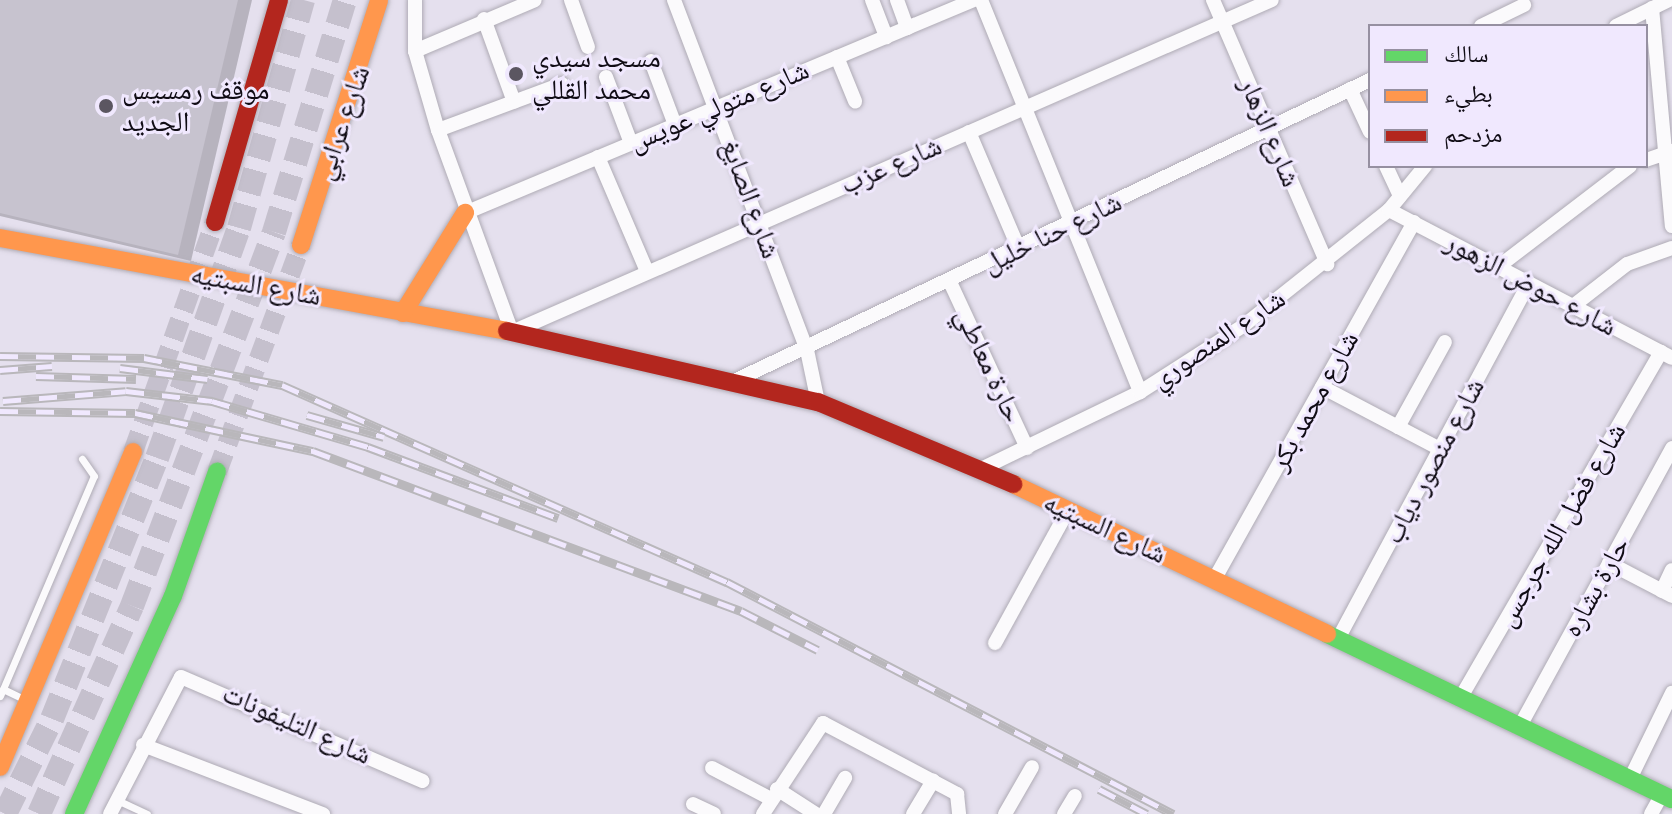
<!DOCTYPE html>
<html>
<head>
<meta charset="utf-8">
<style>
	body { margin:0 }
	#map { position:relative; width:1672px; height:814px; overflow:hidden; background:#e5e0ee; font-family:"Zilla Slab","Noto Naskh Arabic",serif }
	div>[style] { position:absolute }
	[style*='--x'] { left:calc(var(--x)*1px); top:calc(var(--y)*1px); width:calc(var(--w)*1px); rotate:calc(var(--a)*1deg) }
	.shadow>* { inset:0; background:#0003 }
	.building>* { inset:0; background:#c7c3cf }
	.secondary-tunnel>* { height:20px; margin-top:-10px; transform-origin:0; background:repeating-linear-gradient(90deg,#c5c0cd 0 20px,transparent 0 30px) }
	.primary-tunnel>* { height:24px; margin-top:-12px; transform-origin:0; background:repeating-linear-gradient(90deg,#c5c0cd 0 24px,transparent 0 36px) }
	.roads { filter:drop-shadow(0 0 2px #afabb5) drop-shadow(0 0 2px #afabb5) }
	.lane>* { height:7px; margin:-3.5px; padding:0 3.5px; transform-origin:3.5px; border-radius:3.5px; background:#fbfafc }
	.street>* { height:14px; margin:-7px; padding:0 7px; transform-origin:7px; border-radius:7px; background:#fbfafc }
	.fast>* { height:18px; margin:-9px; padding:0 9px; transform-origin:9px; border-radius:9px; background:#63d668 }
	.slow>* { height:18px; margin:-9px; padding:0 9px; transform-origin:9px; border-radius:9px; background:#ff974d }
	.jam>* { height:18px; margin:-9px; padding:0 9px; transform-origin:9px; border-radius:9px; background:#b3261e }
	.rail>* { height:9px; margin-top:-4.5px; transform-origin:0; background:repeating-linear-gradient(90deg,#f0e8fe 0 18px,#b9b7bb 0 36px); box-sizing:border-box; border-block:2px solid #b9b7bb }
	.dots>* { width:22px; height:22px; translate:-50% -50%; box-sizing:border-box; border:4px solid #f0e8fe; border-radius:50% }
	span { translate:-50% -50%; white-space:nowrap; text-align:center; line-height:1.15; -webkit-text-stroke:6px #f0e8fe; paint-order:stroke }
	.poi-label { font-size:28px; color:#100c15 }
	.left { translate:0 -50%; text-align:left }
	.street-label { font-size:28px; color:#100c15 }
	.legend { position:absolute; left:1368px; top:24px; width:280px; height:144px; box-sizing:border-box; background:#f0e8fe; border:2px solid #9690a1; margin:0; padding:10px 14px; list-style:none; font-size:24px; color:#100c15 }
	.legend li { display:flex; align-items:center; gap:16px; height:40px }
	.legend b { width:40px; border:2px solid #9690a1 }
</style>
</head>
<body>
<div id="map">
	<div class="shadow">
		<div style="clip-path:polygon(0 0,252px 0,191px 261px,0 216px)"></div>
	</div>
	<div class="building">
		<div style="clip-path:polygon(0 0,238px 0,178px 255px,0 213px)"></div>
	</div>
	<div class="secondary-tunnel">
		<div style="--x:133;--y:452;--w:244;--a:-70.4"></div>
		<div style="--x:217;--y:472;--w:242;--a:-69.7"></div>
	</div>
	<div class="primary-tunnel">
		<div style="--x:5;--y:814;--w:106;--a:-63.7"></div>
		<div style="--x:52;--y:719;--w:281;--a:-68.1"></div>
		<div style="--x:157;--y:458;--w:244;--a:-70.4"></div>
		<div style="--x:239;--y:228;--w:237;--a:-74.3"></div>
		<div style="--x:39;--y:814;--w:228;--a:-65.9"></div>
		<div style="--x:132;--y:606;--w:400;--a:-69.2"></div>
		<div style="--x:274;--y:232;--w:243;--a:-73"></div>
	</div>
	<div class="roads">
		<div class="lane">
			<div style="--x:3;--y:689;--w:25;--a:26"></div>
			<div style="--x:0;--y:696;--w:239;--a:-66.9"></div>
			<div style="--x:94;--y:476;--w:21;--a:-125"></div>
			<div style="--x:117;--y:800;--w:33;--a:25"></div>
		</div>
		<div class="street">
			<div style="--x:415;--y:0;--w:51;--a:90"></div>
			<div style="--x:415;--y:51;--w:82;--a:73.8"></div>
			<div style="--x:438;--y:130;--w:215;--a:69.9"></div>
			<div style="--x:512;--y:332;--w:829;--a:-23.6"></div>
			<div style="--x:571;--y:0;--w:50;--a:70.1"></div>
			<div style="--x:674;--y:0;--w:374;--a:69.2"></div>
			<div style="--x:807;--y:350;--w:53;--a:78.1"></div>
			<div style="--x:872;--y:0;--w:40;--a:69"></div>
			<div style="--x:897;--y:0;--w:30;--a:70"></div>
			<div style="--x:981;--y:0;--w:423;--a:67.9"></div>
			<div style="--x:1213;--y:0;--w:288;--a:66.6"></div>
			<div style="--x:1652;--y:8;--w:219;--a:84.8"></div>
			<div style="--x:484;--y:19;--w:88;--a:70.1"></div>
			<div style="--x:1481;--y:26;--w:48;--a:-26"></div>
			<div style="--x:1616;--y:26;--w:59;--a:-26.1"></div>
			<div style="--x:415;--y:51;--w:130;--a:-23"></div>
			<div style="--x:837;--y:57;--w:48;--a:67.8"></div>
			<div style="--x:651;--y:61;--w:68;--a:69.4"></div>
			<div style="--x:606;--y:77;--w:71;--a:69.3"></div>
			<div style="--x:1350;--y:89;--w:47;--a:65.1"></div>
			<div style="--x:438;--y:130;--w:132;--a:-20.4"></div>
			<div style="--x:969;--y:132;--w:127;--a:66.9"></div>
			<div style="--x:598;--y:157;--w:122;--a:66.8"></div>
			<div style="--x:1646;--y:160;--w:28;--a:-19"></div>
			<div style="--x:1386;--y:166;--w:33;--a:65"></div>
			<div style="--x:1389;--y:210;--w:319;--a:27.6"></div>
			<div style="--x:465;--y:213;--w:552;--a:-22.71"></div>
			<div style="--x:1498;--y:267;--w:166;--a:-37.4"></div>
			<div style="--x:950;--y:282;--w:183;--a:65.1"></div>
			<div style="--x:1573;--y:306;--w:68;--a:-37.9"></div>
			<div style="--x:1627;--y:264;--w:48;--a:-19.6"></div>
			<div style="--x:732;--y:382;--w:706;--a:-25.33"></div>
			<div style="--x:1322;--y:387;--w:133;--a:27.7"></div>
			<div style="--x:1398;--y:427;--w:97;--a:-61.1"></div>
			<div style="--x:981;--y:469;--w:177;--a:-25.8"></div>
			<div style="--x:1140;--y:392;--w:122;--a:-32.7"></div>
			<div style="--x:1243;--y:326;--w:186;--a:-38.5"></div>
			<div style="--x:1389;--y:210;--w:57;--a:-50.7"></div>
			<div style="--x:1609;--y:563;--w:71;--a:27.6"></div>
			<div style="--x:1214;--y:580;--w:410;--a:-60.8"></div>
			<div style="--x:1662;--y:591;--w:23;--a:-65"></div>
			<div style="--x:1338;--y:639;--w:404;--a:-61.8"></div>
			<div style="--x:995;--y:643;--w:152;--a:-61.2"></div>
			<div style="--x:1461;--y:697;--w:399;--a:-59.9"></div>
			<div style="--x:1520;--y:726;--w:317;--a:-61.3"></div>
			<div style="--x:143;--y:745;--w:193;--a:21"></div>
			<div style="--x:712;--y:768;--w:67;--a:27.7"></div>
			<div style="--x:1630;--y:779;--w:96;--a:-64"></div>
			<div style="--x:777;--y:789;--w:46;--a:32.7"></div>
			<div style="--x:693;--y:804;--w:23;--a:25"></div>
			<div style="--x:110;--y:814;--w:154;--a:-62.6"></div>
			<div style="--x:181;--y:677;--w:263;--a:23.3"></div>
			<div style="--x:763;--y:814;--w:109;--a:-56.6"></div>
			<div style="--x:823;--y:723;--w:152;--a:27.9"></div>
			<div style="--x:957;--y:794;--w:20;--a:84"></div>
			<div style="--x:824;--y:814;--w:42;--a:-59.7"></div>
			<div style="--x:913;--y:814;--w:39;--a:-59"></div>
			<div style="--x:1005;--y:814;--w:54;--a:-60.1"></div>
			<div style="--x:1064;--y:814;--w:21;--a:-59"></div>
			<div style="--x:1651;--y:814;--w:23;--a:-61"></div>
		</div>
		<div class="fast">
			<div style="--x:1327;--y:634;--w:382;--a:25.6"></div>
			<div style="--x:74;--y:814;--w:239;--a:-65.6"></div>
			<div style="--x:173;--y:596;--w:132;--a:-70.5"></div>
		</div>
		<div class="slow">
			<div style="--x:0;--y:238;--w:515;--a:10.39"></div>
			<div style="--x:301;--y:245;--w:257;--a:-72.3"></div>
			<div style="--x:403;--y:313;--w:118;--a:-58.2"></div>
			<div style="--x:1013;--y:484;--w:348;--a:25.5"></div>
			<div style="--x:0;--y:767;--w:342;--a:-67.1"></div>
		</div>
		<div class="jam">
			<div style="--x:215;--y:222;--w:231;--a:-73.9"></div>
			<div style="--x:507;--y:331;--w:319;--a:12.9"></div>
			<div style="--x:818;--y:402;--w:212;--a:22.8"></div>
		</div>
	</div>
	<div class="rail">
		<div style="--x:0;--y:356;--w:144;--a:0.8"></div>
		<div style="--x:144;--y:358;--w:141;--a:11.1"></div>
		<div style="--x:282;--y:385;--w:487;--a:23.9"></div>
		<div style="--x:727;--y:582;--w:503;--a:27.48"></div>
		<div style="--x:120;--y:368;--w:88;--a:7.2"></div>
		<div style="--x:0;--y:370;--w:52;--a:-4.4"></div>
		<div style="--x:36;--y:376;--w:100;--a:1.7"></div>
		<div style="--x:3;--y:401;--w:123;--a:-4.6"></div>
		<div style="--x:126;--y:391;--w:87;--a:6.6"></div>
		<div style="--x:212;--y:401;--w:163;--a:16.4"></div>
		<div style="--x:368;--y:447;--w:203;--a:20.5"></div>
		<div style="--x:0;--y:411;--w:135;--a:0.8"></div>
		<div style="--x:135;--y:413;--w:182;--a:12.1"></div>
		<div style="--x:313;--y:451;--w:457;--a:20.5"></div>
		<div style="--x:741;--y:611;--w:86;--a:26.9"></div>
		<div style="--x:307;--y:415;--w:80;--a:15.9"></div>
		<div style="--x:1099;--y:789;--w:54;--a:27.5"></div>
	</div>
	<div class="dots">
		<div style="left:516px;top:74px;background:#5b5661"></div>
		<div style="left:106px;top:106px;background:#5b5661"></div>
	</div>
	<div class="poi-label">
		<span class="left" style="left:532px;top:74px">مسجد سيدي<br>محمد القللي</span>
		<span class="left" style="left:122px;top:106px">موقف رمسيس<br>الجديد</span>
	</div>
	<div class="street-label">
		<span style="left:719px;top:106px;rotate:-23deg">شارع متولي عويس</span>
		<span style="left:342px;top:123px;rotate:-71deg">شارع عرابي</span>
		<span style="left:1270px;top:132px;rotate:67deg">شارع الزهار</span>
		<span style="left:891px;top:165px;rotate:-23deg">شارع عزب</span>
		<span style="left:751px;top:199px;rotate:70deg">شارع الصايغ</span>
		<span style="left:1052px;top:233px;rotate:-26deg">شارع حنا خليل</span>
		<span style="left:1531px;top:284px;rotate:28deg">شارع حوض الزهور</span>
		<span style="left:256px;top:285px;rotate:10deg">شارع السبتيه</span>
		<span style="left:1218px;top:339px;rotate:-34deg">شارع المنصوري</span>
		<span style="left:989px;top:365px;rotate:65deg">حارة معاطي</span>
		<span style="left:1314px;top:401px;rotate:-61deg">شارع محمد بكر</span>
		<span style="left:1434px;top:461px;rotate:-62deg">شارع منصور دياب</span>
		<span style="left:1561px;top:525px;rotate:-60deg">شارع فضل الله جرجس</span>
		<span style="left:1105px;top:528px;rotate:25deg">شارع السبتيه</span>
		<span style="left:1596px;top:587px;rotate:-61deg">حارة بشاره</span>
		<span style="left:297px;top:724px;rotate:24deg">شارع التليفونات</span>
	</div>
	<ul class="legend">
	<li><b style="height:10px;background:#63d668"></b>سالك</li>
	<li><b style="height:10px;background:#ff974d"></b>بطيء</li>
	<li><b style="height:10px;background:#b3261e"></b>مزدحم</li>
	</ul>
</div>
</body>
</html>
